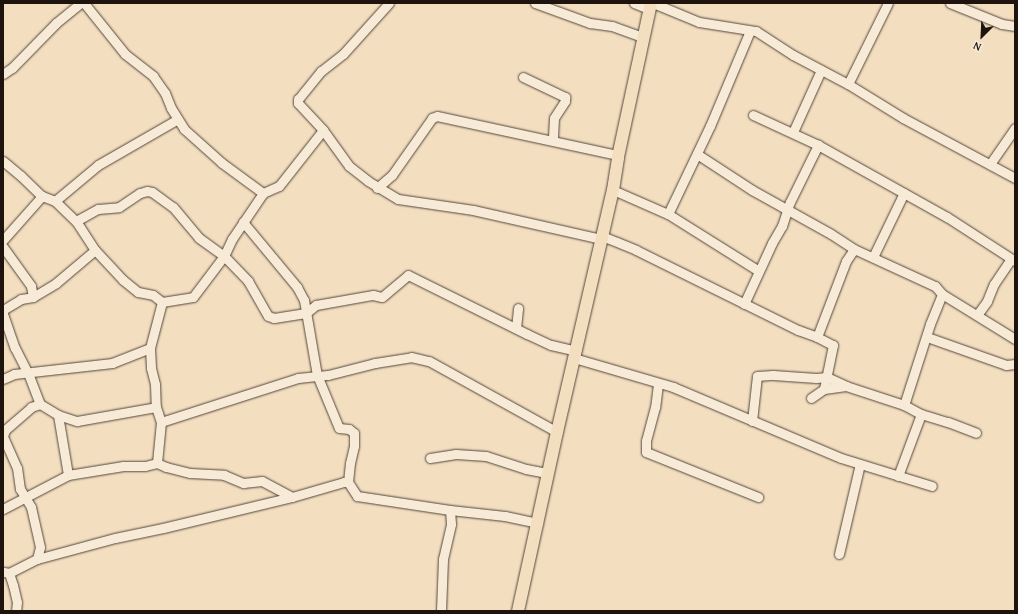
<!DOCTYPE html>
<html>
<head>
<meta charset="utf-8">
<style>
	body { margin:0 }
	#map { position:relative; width:1018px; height:614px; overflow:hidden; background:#f3dec0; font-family:"Gentium Book Plus",serif }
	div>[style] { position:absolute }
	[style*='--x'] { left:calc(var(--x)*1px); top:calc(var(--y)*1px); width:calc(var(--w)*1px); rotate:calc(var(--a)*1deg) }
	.roads { filter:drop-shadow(0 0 1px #53463a) drop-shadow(0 0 1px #53463a) }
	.minor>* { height:9px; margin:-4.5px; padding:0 4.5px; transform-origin:4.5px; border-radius:4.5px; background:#f7ead6 }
	.major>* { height:12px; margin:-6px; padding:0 6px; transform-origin:6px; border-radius:6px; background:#f3dec0 }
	span { translate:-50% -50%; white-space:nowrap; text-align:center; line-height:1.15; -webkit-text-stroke:4px #f7ead6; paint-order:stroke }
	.frame { position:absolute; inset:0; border:4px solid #1e140d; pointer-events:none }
	.north { position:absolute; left:962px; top:16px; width:40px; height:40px; -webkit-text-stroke:3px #f7ead6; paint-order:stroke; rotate:204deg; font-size:11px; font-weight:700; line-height:16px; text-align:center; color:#1e140d }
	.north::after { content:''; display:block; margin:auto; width:14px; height:18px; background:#1e140d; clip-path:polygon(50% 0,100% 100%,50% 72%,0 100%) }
</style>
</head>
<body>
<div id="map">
	<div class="roads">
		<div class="minor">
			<div style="--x:84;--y:3;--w:65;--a:51.2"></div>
			<div style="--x:125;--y:54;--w:36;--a:38"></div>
			<div style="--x:153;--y:76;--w:21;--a:55"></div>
			<div style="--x:165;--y:93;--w:16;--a:68"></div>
			<div style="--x:171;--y:108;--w:25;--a:58"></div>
			<div style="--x:184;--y:129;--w:51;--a:41.8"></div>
			<div style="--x:222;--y:163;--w:51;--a:36.2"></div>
			<div style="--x:389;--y:3;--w:69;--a:132"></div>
			<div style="--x:343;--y:54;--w:28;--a:142"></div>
			<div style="--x:321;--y:71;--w:36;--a:129"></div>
			<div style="--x:298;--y:99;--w:4;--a:90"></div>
			<div style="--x:298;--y:103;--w:37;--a:47"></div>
			<div style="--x:323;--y:130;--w:44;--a:54.2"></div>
			<div style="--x:349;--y:166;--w:24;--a:38"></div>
			<div style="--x:368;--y:181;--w:35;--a:31"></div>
			<div style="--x:398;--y:199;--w:76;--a:8.3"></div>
			<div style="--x:473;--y:210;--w:132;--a:12.7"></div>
			<div style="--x:535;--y:3;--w:59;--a:20"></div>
			<div style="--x:590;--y:23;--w:22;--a:8"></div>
			<div style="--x:612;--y:26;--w:33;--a:20"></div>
			<div style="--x:634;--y:3;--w:16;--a:22"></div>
			<div style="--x:653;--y:3;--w:50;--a:22.4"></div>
			<div style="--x:699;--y:22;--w:58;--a:9"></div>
			<div style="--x:756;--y:31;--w:44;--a:33"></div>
			<div style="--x:793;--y:55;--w:62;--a:27.8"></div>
			<div style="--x:848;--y:84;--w:65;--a:31.7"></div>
			<div style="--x:903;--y:118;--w:127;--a:28.2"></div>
			<div style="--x:950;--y:3;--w:56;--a:22"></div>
			<div style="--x:1002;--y:24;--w:13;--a:9"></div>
			<div style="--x:3;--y:74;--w:11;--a:-34"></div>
			<div style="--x:12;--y:68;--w:63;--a:-45.6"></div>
			<div style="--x:56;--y:23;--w:32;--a:-39"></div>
			<div style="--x:523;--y:77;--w:47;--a:25.5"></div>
			<div style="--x:565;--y:97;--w:4;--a:90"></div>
			<div style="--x:565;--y:101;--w:20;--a:123"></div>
			<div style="--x:554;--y:118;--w:22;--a:93"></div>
			<div style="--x:848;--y:84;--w:90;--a:-63.7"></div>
			<div style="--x:753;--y:115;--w:72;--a:24.8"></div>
			<div style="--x:818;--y:145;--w:148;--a:29.2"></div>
			<div style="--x:947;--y:217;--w:81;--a:32.9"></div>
			<div style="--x:793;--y:132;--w:68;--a:-65.7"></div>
			<div style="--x:697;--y:154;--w:66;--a:33.2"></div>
			<div style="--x:752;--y:190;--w:90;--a:29.1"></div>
			<div style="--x:831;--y:234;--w:27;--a:33"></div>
			<div style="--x:854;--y:249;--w:89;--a:24.6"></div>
			<div style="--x:935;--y:286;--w:11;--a:49"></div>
			<div style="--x:942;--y:294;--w:86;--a:31.7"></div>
			<div style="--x:3;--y:161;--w:23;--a:40"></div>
			<div style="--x:21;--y:176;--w:29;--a:44"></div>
			<div style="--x:42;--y:196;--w:14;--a:21"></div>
			<div style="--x:55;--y:201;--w:29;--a:44"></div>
			<div style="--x:76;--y:221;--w:35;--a:57"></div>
			<div style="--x:95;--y:250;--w:41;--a:47"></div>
			<div style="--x:123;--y:280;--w:19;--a:39"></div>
			<div style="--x:138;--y:292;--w:15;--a:11"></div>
			<div style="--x:153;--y:295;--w:11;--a:38"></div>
			<div style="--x:162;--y:302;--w:48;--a:104.6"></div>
			<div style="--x:150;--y:348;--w:20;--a:87"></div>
			<div style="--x:151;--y:368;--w:16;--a:76"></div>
			<div style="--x:155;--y:384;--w:23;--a:88"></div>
			<div style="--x:156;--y:407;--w:16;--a:72"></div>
			<div style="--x:161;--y:422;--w:41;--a:95.6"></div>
			<div style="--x:990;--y:164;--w:44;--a:-55.2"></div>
			<div style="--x:377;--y:188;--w:20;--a:-41"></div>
			<div style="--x:392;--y:175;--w:70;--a:-54.9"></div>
			<div style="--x:432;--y:118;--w:5;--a:-22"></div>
			<div style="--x:437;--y:116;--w:185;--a:12.2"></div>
			<div style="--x:613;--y:190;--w:60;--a:23.6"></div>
			<div style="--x:668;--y:214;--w:107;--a:32.1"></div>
			<div style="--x:55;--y:201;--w:56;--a:-39.9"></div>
			<div style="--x:98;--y:165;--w:92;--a:-29.9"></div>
			<div style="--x:668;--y:214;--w:98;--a:-64.5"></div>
			<div style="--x:710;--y:126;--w:103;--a:-67.2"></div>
			<div style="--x:76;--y:221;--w:25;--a:-29"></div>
			<div style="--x:98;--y:209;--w:21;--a:-5"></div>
			<div style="--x:119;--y:207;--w:25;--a:-34"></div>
			<div style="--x:140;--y:193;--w:7;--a:-16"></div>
			<div style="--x:147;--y:191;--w:5;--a:11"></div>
			<div style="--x:152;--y:192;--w:26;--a:36"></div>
			<div style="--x:173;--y:207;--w:40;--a:50"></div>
			<div style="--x:199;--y:238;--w:31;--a:36"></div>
			<div style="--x:224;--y:256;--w:35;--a:46"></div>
			<div style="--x:248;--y:281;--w:40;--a:60.3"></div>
			<div style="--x:268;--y:316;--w:6;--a:18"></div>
			<div style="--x:274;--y:318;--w:32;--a:-9"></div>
			<div style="--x:306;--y:313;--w:13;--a:-39"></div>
			<div style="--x:316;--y:305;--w:58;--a:-10"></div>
			<div style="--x:373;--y:295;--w:9;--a:13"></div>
			<div style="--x:382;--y:297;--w:34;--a:-40"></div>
			<div style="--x:408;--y:275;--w:133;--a:26.4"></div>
			<div style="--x:527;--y:334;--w:26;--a:25"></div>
			<div style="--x:551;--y:345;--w:26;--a:13"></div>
			<div style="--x:243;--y:222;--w:85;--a:50.3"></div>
			<div style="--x:297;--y:287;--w:15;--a:62"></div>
			<div style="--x:304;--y:300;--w:76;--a:80.2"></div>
			<div style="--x:317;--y:375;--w:57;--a:67.5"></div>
			<div style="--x:339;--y:428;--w:10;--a:6"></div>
			<div style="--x:349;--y:429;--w:6;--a:39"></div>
			<div style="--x:354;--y:433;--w:13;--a:90"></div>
			<div style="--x:354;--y:446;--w:17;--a:103"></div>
			<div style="--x:350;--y:463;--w:19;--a:96"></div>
			<div style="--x:602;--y:236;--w:37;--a:22"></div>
			<div style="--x:636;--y:250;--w:181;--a:26.3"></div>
			<div style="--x:798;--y:330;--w:20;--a:20"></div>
			<div style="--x:817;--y:337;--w:18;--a:27"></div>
			<div style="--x:833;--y:345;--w:45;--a:101.6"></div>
			<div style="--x:3;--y:240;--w:59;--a:-48.4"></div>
			<div style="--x:3;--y:247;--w:48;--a:54.3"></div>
			<div style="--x:31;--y:286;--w:11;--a:80"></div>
			<div style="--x:873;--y:257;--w:71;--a:-64.2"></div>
			<div style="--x:162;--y:302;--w:31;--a:-9"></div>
			<div style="--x:193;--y:297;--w:51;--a:-52.9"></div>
			<div style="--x:224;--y:256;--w:19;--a:-65"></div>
			<div style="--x:232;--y:239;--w:55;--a:-56"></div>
			<div style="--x:263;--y:193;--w:17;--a:-24"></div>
			<div style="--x:279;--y:186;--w:71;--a:-51.8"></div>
			<div style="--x:744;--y:304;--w:67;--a:-65.3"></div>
			<div style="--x:772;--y:243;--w:20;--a:-60"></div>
			<div style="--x:782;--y:226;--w:25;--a:-72"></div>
			<div style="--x:790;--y:202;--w:64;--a:-63.8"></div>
			<div style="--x:3;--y:310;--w:21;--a:-31"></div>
			<div style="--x:21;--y:299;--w:12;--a:-9"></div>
			<div style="--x:33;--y:297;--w:27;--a:-31"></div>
			<div style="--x:56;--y:283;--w:51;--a:-40.2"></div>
			<div style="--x:3;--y:314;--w:36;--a:71"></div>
			<div style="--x:15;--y:348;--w:28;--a:63"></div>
			<div style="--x:28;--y:373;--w:33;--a:69"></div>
			<div style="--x:977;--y:315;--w:17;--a:-54"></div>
			<div style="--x:987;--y:301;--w:18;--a:-68"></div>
			<div style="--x:994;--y:284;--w:30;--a:-56"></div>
			<div style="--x:516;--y:328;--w:20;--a:-84"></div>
			<div style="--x:817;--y:337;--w:81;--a:-69.1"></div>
			<div style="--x:846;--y:261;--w:14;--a:-56"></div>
			<div style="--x:927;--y:337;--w:84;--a:19.5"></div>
			<div style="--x:1006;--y:365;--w:9;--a:-6"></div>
			<div style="--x:574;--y:358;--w:103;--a:16.3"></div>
			<div style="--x:673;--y:387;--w:182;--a:22.9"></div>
			<div style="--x:841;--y:458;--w:95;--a:17.1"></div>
			<div style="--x:3;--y:379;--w:12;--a:-24"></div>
			<div style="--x:14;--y:374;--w:99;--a:-6.4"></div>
			<div style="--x:112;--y:363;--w:41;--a:-21.5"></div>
			<div style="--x:658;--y:384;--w:23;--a:97"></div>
			<div style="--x:655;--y:407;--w:35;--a:105"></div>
			<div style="--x:646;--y:441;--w:11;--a:90"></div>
			<div style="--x:646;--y:452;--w:121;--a:21.9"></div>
			<div style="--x:811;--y:398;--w:16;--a:-35"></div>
			<div style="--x:824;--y:389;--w:22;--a:-8"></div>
			<div style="--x:904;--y:405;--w:85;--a:-72.2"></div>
			<div style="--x:930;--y:324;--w:32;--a:-68"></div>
			<div style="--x:58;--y:415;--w:61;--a:80.5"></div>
			<div style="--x:752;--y:421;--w:45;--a:-83.7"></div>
			<div style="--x:757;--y:376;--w:16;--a:-4"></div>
			<div style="--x:773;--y:375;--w:43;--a:4"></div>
			<div style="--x:816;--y:378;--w:11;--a:-5"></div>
			<div style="--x:827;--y:377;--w:21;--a:25"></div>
			<div style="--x:846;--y:386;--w:61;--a:18.1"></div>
			<div style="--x:904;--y:405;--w:19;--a:28"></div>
			<div style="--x:921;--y:414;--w:28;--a:17"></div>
			<div style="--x:948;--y:422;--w:30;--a:21"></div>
			<div style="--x:161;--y:422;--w:144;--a:-17.8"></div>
			<div style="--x:298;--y:378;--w:30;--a:-6"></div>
			<div style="--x:328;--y:375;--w:49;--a:-14.3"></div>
			<div style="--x:375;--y:363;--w:36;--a:-9"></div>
			<div style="--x:411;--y:357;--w:18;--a:13"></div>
			<div style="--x:429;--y:361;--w:146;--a:29"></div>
			<div style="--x:430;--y:458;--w:26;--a:-9"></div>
			<div style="--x:456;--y:454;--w:30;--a:4"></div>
			<div style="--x:486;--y:456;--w:42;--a:18"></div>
			<div style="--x:526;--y:469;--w:21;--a:11"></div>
			<div style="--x:898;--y:476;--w:66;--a:-69.6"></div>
			<div style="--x:3;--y:509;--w:73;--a:-27.6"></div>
			<div style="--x:68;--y:475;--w:56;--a:-9.3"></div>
			<div style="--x:123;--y:466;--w:22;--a:0"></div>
			<div style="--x:145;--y:466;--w:12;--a:-14"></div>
			<div style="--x:157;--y:463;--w:10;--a:24"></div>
			<div style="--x:166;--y:467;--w:25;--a:14"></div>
			<div style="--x:190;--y:473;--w:34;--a:3"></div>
			<div style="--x:224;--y:475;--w:21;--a:23"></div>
			<div style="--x:243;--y:483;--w:19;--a:-6"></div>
			<div style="--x:262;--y:481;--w:34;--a:28"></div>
			<div style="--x:839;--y:554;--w:92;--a:-76.9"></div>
			<div style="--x:37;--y:559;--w:12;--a:-76"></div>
			<div style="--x:40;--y:547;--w:41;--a:-102.7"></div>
			<div style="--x:31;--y:507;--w:21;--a:-121"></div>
			<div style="--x:20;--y:489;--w:21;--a:-98"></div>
			<div style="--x:17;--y:468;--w:35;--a:-114"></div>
			<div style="--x:3;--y:436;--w:6;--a:-72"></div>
			<div style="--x:5;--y:430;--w:35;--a:-41"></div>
			<div style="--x:31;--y:407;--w:9;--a:-18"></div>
			<div style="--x:40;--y:404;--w:21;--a:31"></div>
			<div style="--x:58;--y:415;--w:20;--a:18"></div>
			<div style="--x:77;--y:421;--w:80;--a:-10"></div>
			<div style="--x:4;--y:572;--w:5;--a:11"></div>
			<div style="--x:9;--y:573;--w:13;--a:72"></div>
			<div style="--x:13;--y:585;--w:17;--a:77"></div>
			<div style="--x:17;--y:602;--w:9;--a:96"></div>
			<div style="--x:9;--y:573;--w:31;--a:-27"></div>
			<div style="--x:37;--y:559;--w:81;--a:-15.1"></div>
			<div style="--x:115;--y:538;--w:49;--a:-11.8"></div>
			<div style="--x:163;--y:528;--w:133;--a:-13.5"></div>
			<div style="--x:292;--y:497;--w:54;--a:-16.1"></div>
			<div style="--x:344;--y:482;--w:4;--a:0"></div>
			<div style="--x:348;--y:482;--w:17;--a:57"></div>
			<div style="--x:357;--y:496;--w:94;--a:8.6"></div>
			<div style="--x:450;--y:510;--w:55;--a:6.2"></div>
			<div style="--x:505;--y:516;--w:34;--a:12"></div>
			<div style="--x:441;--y:611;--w:52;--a:-87.8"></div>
			<div style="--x:443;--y:559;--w:36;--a:-77"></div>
			<div style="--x:451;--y:524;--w:14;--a:-94"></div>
		</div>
		<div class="major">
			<div style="--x:518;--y:611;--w:183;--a:-77.7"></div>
			<div style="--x:557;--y:432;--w:248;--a:-77"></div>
			<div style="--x:613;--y:190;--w:33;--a:-81"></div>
			<div style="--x:618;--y:157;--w:157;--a:-77.9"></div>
		</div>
	</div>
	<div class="frame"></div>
	<div class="north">N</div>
</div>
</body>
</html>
